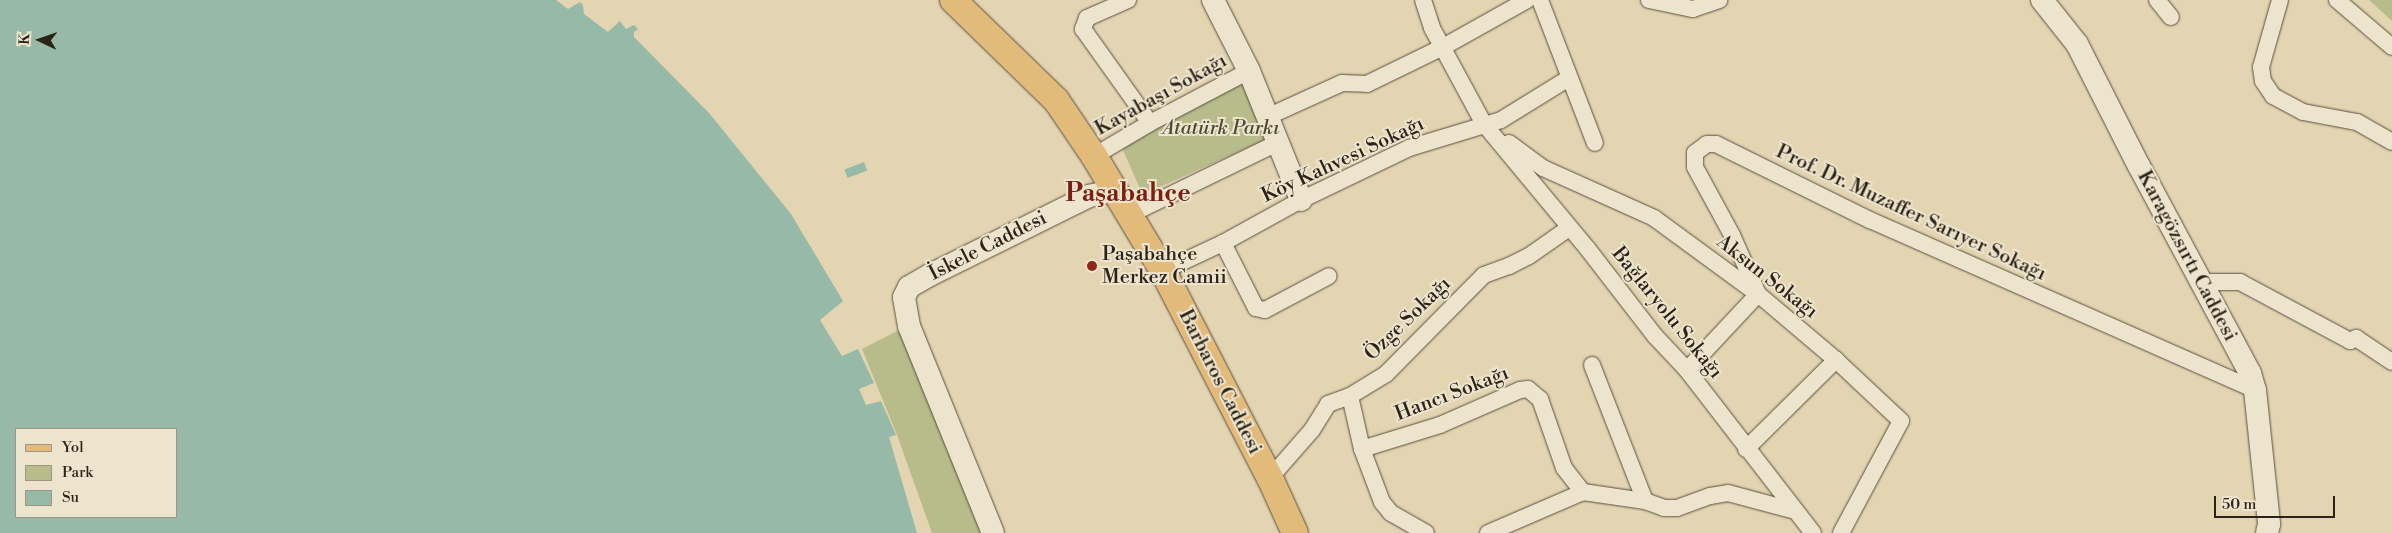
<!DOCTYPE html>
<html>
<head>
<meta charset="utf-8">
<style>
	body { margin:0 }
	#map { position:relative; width:2392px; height:533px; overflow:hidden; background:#e4d5b2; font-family:"Libre Bodoni",serif }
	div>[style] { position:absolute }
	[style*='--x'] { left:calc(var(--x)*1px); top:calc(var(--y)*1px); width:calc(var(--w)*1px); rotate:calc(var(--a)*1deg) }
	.green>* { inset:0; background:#b7bc8a; transform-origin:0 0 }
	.water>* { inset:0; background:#97b9a7; transform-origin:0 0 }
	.roads { filter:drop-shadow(0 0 1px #594f3e) drop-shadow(0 0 1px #594f3e) }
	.street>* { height:16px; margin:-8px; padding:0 8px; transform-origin:8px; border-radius:8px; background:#ede4cd }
	.secondary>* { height:22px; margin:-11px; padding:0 11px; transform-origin:11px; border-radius:11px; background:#ede4cd }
	.primary>* { height:26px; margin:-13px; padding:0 13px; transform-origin:13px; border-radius:13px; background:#e2ba79 }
	.dots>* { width:14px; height:14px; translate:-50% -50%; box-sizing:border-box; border:2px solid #ede4cd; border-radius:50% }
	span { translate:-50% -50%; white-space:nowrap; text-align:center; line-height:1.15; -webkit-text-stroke:4px #ede4cd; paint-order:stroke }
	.street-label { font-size:20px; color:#2b2218 }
	.park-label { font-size:20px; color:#4e4834; font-style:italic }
	.poi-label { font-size:20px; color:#2b2218 }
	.left { translate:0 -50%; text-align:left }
	.district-label { font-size:25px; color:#7a1f14; font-weight:700 }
	.legend { position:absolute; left:15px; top:428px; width:162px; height:90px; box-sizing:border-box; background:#ede4cd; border:1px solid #9f9685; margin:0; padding:6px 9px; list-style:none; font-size:15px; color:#2b2218 }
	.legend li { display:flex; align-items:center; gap:10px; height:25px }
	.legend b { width:25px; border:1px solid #9f9685 }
	.north { position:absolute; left:15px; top:15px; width:50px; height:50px; -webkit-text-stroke:4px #ede4cd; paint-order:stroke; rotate:273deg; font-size:14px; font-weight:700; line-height:20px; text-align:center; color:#2b2218 }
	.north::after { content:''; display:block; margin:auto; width:18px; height:22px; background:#2b2218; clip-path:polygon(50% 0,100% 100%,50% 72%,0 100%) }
	.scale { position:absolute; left:2214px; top:496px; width:121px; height:22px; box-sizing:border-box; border:2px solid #2b2218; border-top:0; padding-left:6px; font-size:15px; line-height:18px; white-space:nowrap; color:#2b2218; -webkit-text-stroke:4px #ede4cd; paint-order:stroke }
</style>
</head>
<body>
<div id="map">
	<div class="green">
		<div style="clip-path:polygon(2369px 0,2392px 0,2392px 21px)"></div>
		<div style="left:1243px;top:83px;width:61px;height:137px;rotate:66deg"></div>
		<div style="clip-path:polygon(903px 328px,986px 533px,932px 533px,897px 435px,862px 349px)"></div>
	</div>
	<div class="water">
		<div style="clip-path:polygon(evenodd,0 0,556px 0,568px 9px,580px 2px,583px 5px,584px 14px,608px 32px,620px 21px,626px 29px,634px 25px,638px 29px,634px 32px,634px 37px,709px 113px,791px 214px,843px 301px,820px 320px,842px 356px,858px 349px,874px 383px,859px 389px,866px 405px,881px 401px,896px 435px,889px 437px,917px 533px,0 533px,0 0,176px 429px,176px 517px,16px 517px,16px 429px,176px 429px)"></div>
		<div style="left:864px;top:162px;width:9px;height:21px;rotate:69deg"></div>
	</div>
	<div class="roads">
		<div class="street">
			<div style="--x:1128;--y:0;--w:45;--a:156.3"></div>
			<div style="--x:1087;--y:18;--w:12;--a:110"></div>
			<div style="--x:1083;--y:29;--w:115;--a:54.5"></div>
			<div style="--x:1423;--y:0;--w:29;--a:72"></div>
			<div style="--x:1432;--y:28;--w:109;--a:61.6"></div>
			<div style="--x:1484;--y:124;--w:161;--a:50.3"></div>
			<div style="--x:1587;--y:248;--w:111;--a:52.3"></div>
			<div style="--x:1655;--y:336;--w:47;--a:46.7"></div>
			<div style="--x:1687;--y:370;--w:206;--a:52.3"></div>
			<div style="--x:1540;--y:0;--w:153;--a:69"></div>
			<div style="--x:1649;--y:0;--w:45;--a:11.6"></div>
			<div style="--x:1693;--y:9;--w:28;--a:-19"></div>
			<div style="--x:2157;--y:0;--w:22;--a:51"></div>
			<div style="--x:2280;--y:0;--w:70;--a:105.8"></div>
			<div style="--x:2261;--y:67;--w:14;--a:82"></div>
			<div style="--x:2263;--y:81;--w:18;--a:56"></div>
			<div style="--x:2273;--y:96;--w:34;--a:28"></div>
			<div style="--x:2303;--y:112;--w:55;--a:10.5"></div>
			<div style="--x:2357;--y:122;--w:40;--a:29.7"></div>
			<div style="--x:2337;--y:0;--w:72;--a:40.5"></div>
			<div style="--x:1267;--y:117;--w:82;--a:-24.4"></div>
			<div style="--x:1342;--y:83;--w:25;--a:2"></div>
			<div style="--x:1367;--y:84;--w:85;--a:-26"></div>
			<div style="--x:1443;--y:47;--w:96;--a:-29.2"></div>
			<div style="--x:1509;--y:143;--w:42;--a:36.3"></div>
			<div style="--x:1543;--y:168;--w:122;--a:24.2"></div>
			<div style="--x:1654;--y:218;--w:129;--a:36.2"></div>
			<div style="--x:1758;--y:294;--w:102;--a:40.2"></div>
			<div style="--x:1836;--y:360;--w:89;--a:43.2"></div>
			<div style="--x:1901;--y:421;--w:127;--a:118.2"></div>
			<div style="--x:1094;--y:156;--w:65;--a:-30.5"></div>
			<div style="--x:1150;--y:123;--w:112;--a:-27.7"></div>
			<div style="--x:1131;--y:214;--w:162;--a:-25.9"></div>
			<div style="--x:1223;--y:243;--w:73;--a:63.1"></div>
			<div style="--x:1256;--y:308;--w:9;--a:13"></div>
			<div style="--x:1265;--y:310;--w:72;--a:-28"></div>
			<div style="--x:1163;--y:271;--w:66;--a:-25"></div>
			<div style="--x:1223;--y:243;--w:89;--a:-28.9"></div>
			<div style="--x:1301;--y:200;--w:120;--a:-25.7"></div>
			<div style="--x:1409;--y:148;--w:96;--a:-16.9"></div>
			<div style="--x:1501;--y:120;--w:80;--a:-31.7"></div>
			<div style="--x:2200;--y:282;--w:40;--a:0"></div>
			<div style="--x:2240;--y:282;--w:125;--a:28.2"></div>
			<div style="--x:2350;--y:341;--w:7;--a:-27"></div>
			<div style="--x:2356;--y:338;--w:43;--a:33.7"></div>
			<div style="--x:1758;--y:294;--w:64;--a:-113.8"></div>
			<div style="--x:1732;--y:235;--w:77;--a:-118.6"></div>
			<div style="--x:1695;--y:167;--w:14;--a:-90"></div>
			<div style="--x:1695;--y:153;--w:15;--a:-37"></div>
			<div style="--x:1707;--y:144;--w:9;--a:0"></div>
			<div style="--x:1716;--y:144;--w:172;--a:26.3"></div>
			<div style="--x:1870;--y:220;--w:421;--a:23.8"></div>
			<div style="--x:1592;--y:365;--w:146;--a:68.7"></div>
			<div style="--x:1687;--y:370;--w:104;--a:-46.9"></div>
			<div style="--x:1350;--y:396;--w:54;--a:77.2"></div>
			<div style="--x:1362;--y:449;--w:57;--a:69.3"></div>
			<div style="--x:1382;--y:502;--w:14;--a:51"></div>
			<div style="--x:1391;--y:513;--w:40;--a:29.7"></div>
			<div style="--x:1362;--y:449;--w:82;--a:-17.1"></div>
			<div style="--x:1440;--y:425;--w:87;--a:-23.6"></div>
			<div style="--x:1520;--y:390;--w:8;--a:-7"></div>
			<div style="--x:1528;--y:389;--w:16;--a:40"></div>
			<div style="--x:1540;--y:399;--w:73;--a:70.8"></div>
			<div style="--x:1564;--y:468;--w:31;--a:52"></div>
			<div style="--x:1746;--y:449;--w:127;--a:-44.7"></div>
			<div style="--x:1270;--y:478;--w:64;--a:-48.8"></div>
			<div style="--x:1312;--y:430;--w:31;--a:-58"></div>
			<div style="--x:1328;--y:404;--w:23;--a:-20"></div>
			<div style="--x:1350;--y:396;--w:42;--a:-31.4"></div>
			<div style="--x:1386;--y:374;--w:139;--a:-45.3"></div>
			<div style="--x:1484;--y:275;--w:27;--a:-20"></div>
			<div style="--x:1509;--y:266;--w:22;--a:-27"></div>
			<div style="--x:1529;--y:256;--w:49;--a:-35"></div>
			<div style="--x:1488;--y:533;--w:103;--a:-23.3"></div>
			<div style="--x:1583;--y:492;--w:63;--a:8.3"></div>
			<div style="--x:1645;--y:501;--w:20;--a:20"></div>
			<div style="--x:1664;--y:508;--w:13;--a:0"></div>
			<div style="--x:1677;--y:508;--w:35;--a:-20"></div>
			<div style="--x:1710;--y:496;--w:18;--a:-9"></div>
			<div style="--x:1728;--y:493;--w:69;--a:15"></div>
		</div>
		<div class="secondary">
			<div style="--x:1213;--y:0;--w:80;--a:63.1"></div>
			<div style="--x:1249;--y:71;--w:139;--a:68"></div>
			<div style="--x:2042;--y:0;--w:56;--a:51.5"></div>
			<div style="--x:2077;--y:44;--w:137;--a:63.1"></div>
			<div style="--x:2139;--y:166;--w:235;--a:61.8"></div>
			<div style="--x:2250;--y:373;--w:18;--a:74"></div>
			<div style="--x:2255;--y:390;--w:135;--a:84"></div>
			<div style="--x:2269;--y:524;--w:9;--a:103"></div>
			<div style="--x:993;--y:533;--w:223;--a:-112.1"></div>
			<div style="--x:909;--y:326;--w:29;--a:-100"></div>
			<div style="--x:904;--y:297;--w:11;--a:-63"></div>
			<div style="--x:909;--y:287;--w:24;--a:-30"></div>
			<div style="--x:930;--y:275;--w:178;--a:-26.4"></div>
			<div style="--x:1089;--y:196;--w:27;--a:-13"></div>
		</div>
		<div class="primary">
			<div style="--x:953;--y:0;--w:144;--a:44.2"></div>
			<div style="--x:1056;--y:100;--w:68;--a:55.8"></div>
			<div style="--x:1094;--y:156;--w:134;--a:59"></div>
			<div style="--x:1163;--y:271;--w:233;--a:62.7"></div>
			<div style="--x:1270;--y:478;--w:60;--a:65.6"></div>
		</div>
	</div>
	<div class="dots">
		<div style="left:1092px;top:266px;background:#8f2418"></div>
	</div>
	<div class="street-label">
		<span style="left:1161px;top:95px;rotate:-29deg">Kayabaşı Sokağı</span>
		<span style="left:1343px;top:160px;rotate:-25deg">Köy Kahvesi Sokağı</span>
		<span style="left:1911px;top:213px;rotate:25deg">Prof. Dr. Muzaffer Sarıyer Sokağı</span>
		<span style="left:988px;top:246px;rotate:-27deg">İskele Caddesi</span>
		<span style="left:2187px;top:256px;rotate:62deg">Karagözsırtı Caddesi</span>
		<span style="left:1767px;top:277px;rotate:38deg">Aksun Sokağı</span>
		<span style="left:1667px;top:313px;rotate:51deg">Bağlaryolu Sokağı</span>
		<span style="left:1408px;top:319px;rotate:-44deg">Özge Sokağı</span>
		<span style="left:1220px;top:382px;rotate:63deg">Barbaros Caddesi</span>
		<span style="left:1452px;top:394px;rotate:-21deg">Hancı Sokağı</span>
	</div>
	<div class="park-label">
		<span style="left:1221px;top:128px">Atatürk Parkı</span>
	</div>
	<div class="poi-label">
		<span class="left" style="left:1102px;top:266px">Paşabahçe<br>Merkez Camii</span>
	</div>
	<div class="district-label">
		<span style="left:1128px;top:194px">Paşabahçe</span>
	</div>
	<ul class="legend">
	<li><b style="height:6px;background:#e2ba79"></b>Yol</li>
	<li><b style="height:14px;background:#b7bc8a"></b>Park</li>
	<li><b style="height:14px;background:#97b9a7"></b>Su</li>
	</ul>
	<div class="north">K</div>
	<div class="scale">50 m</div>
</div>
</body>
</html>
